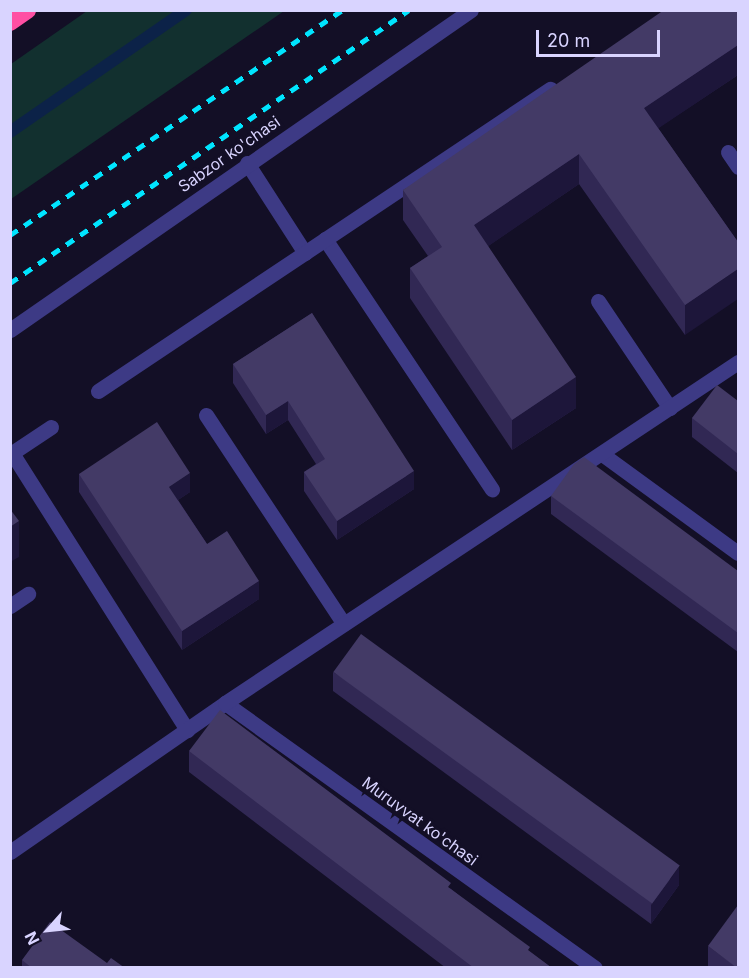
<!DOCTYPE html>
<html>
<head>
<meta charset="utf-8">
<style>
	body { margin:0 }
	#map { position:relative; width:749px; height:978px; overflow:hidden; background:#130f26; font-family:Inter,sans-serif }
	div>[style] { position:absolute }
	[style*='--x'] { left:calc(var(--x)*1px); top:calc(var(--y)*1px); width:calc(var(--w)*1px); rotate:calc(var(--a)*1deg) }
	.green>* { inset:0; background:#12302f }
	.stream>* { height:12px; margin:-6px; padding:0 6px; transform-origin:6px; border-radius:6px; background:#0c2248 }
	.minor>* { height:15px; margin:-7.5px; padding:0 7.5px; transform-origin:7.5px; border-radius:7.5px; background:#3d3a85 }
	.highway>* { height:18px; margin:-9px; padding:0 9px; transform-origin:9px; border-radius:9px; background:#ff4fa3 }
	.rail>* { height:4.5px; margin-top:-2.25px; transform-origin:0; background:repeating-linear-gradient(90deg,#00e5ff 0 9px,transparent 0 17px) }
	.wall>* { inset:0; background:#312854 }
	.shaded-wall>* { inset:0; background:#1d163a }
	.building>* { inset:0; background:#433a66; transform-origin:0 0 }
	span { translate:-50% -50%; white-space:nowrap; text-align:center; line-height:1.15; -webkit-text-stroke:6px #130f26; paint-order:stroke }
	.street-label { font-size:16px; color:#d9d4ff }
	.frame { position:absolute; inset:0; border:12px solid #d9d4ff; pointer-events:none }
	.north { position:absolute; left:18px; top:900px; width:60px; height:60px; -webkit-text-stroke:4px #130f26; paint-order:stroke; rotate:243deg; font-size:16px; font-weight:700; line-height:24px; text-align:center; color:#d9d4ff }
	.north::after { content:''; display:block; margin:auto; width:21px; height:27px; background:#d9d4ff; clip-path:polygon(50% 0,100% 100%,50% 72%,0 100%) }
	.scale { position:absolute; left:536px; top:30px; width:124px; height:27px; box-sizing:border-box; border:3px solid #d9d4ff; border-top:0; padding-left:8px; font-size:18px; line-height:21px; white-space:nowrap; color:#d9d4ff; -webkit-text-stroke:4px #130f26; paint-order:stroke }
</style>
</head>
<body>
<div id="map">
	<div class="green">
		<div style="clip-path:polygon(87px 11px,284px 11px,11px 199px,11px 64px)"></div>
	</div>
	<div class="stream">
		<div style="--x:10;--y:132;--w:214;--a:-34.7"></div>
	</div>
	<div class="minor">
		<div style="--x:728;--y:152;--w:18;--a:56"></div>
		<div style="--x:247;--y:163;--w:107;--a:57.2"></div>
		<div style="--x:325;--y:239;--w:301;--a:56.3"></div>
		<div style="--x:598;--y:301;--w:129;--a:56.1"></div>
		<div style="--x:10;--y:330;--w:561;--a:-34.77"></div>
		<div style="--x:98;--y:391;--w:544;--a:-33.75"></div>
		<div style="--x:206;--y:415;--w:250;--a:56.6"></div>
		<div style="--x:51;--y:427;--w:47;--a:146.3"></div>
		<div style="--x:12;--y:453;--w:328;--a:57.7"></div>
		<div style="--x:602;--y:454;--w:168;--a:36.1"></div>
		<div style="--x:10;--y:606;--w:22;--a:-34"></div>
		<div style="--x:225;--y:703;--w:455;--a:35.6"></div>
		<div style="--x:10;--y:852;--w:262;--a:-34.7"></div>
		<div style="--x:225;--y:703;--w:616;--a:-33.61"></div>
	</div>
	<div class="highway">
		<div style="--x:10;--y:22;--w:21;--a:-35"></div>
	</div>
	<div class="rail">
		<div style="--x:10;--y:235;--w:401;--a:-34.1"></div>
		<div style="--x:10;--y:283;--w:483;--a:-34.4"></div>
	</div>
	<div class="wall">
		<div style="clip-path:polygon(738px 10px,738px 75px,658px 128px,738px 242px,685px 335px,579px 184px,488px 246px,576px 408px,512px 450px,410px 298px,410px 268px,428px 256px,403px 220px,403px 190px)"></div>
		<div style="clip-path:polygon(312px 313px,414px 489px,337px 540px,304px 491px,304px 472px,316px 464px,288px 420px,266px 434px,233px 383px,233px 364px)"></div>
		<div style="clip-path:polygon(738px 401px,738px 473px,692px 437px,692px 418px)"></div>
		<div style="clip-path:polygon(79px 474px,190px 492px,178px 500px,207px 544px,259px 599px,182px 650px,79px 492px)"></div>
		<div style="clip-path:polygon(551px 496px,738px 571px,738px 652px,551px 514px)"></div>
		<div style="clip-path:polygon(333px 672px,679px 885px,651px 924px,333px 691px)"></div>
		<div style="clip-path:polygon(189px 751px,451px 889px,530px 952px,552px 968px,446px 968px,189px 772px)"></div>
		<div style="clip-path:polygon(708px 946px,738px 968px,708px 968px)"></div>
		<div style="clip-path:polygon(22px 960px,107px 963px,125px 968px,22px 968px)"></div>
	</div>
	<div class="shaded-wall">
		<div style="clip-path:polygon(738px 45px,738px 75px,644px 138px,644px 108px)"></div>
		<div style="clip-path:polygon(579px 154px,579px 184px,474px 256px,474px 225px)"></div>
		<div style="clip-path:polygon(738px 269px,738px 299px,685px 335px,685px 305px)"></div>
		<div style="clip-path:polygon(576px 377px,576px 408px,512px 450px,512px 420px)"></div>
		<div style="clip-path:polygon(288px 401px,288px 420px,266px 434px,266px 415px)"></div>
		<div style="clip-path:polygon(414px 471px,414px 489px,337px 540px,337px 521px)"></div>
		<div style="clip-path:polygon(190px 473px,190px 492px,169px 506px,169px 487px)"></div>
		<div style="clip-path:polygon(19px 521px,19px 557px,10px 562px,10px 527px)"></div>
		<div style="clip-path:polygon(259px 581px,259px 599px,182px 650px,182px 631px)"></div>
		<div style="clip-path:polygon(679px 867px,679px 885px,651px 924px,651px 905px)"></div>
	</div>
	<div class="building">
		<div style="clip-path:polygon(664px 10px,738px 10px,738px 45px,644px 108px,738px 242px,738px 269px,685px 305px,579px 154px,474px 225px,576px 377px,512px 420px,410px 268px,442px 247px,403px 190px)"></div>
		<div style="clip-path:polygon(312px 313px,414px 471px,337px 521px,304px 472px,325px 459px,288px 401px,266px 415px,233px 364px)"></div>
		<div style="clip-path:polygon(717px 385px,738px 401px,738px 454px,692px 418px)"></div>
		<div style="clip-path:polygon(157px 422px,190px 473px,169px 487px,207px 544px,227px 531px,259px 581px,182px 631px,79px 474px)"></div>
		<div style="clip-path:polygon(584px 457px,738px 571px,738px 633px,551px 496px,574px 464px)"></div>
		<div style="clip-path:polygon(10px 509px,19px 521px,10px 527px)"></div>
		<div style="left:361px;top:634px;width:394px;height:47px;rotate:36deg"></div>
		<div style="clip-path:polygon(220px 710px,451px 883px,448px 887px,530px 947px,528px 950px,552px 968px,474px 968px,189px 751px)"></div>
		<div style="clip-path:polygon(738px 905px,738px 968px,737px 968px,708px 946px)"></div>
		<div style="clip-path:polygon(50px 922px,107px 963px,111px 958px,125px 968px,32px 968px,22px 960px)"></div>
	</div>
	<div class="street-label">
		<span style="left:229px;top:154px;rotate:-35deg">Sabzor ko'chasi</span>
		<span style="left:420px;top:821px;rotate:36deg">Muruvvat ko'chasi</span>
	</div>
	<div class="frame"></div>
	<div class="north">N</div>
	<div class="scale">20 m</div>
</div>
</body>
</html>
